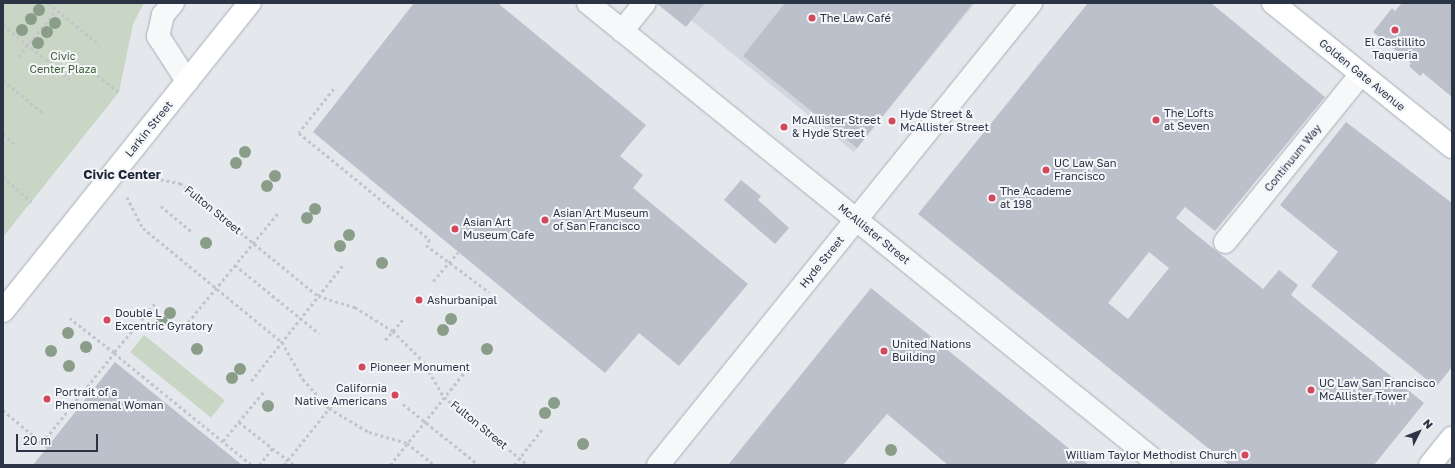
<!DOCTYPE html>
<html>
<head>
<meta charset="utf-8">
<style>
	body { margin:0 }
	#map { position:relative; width:1455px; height:468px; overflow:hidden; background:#e4e7ec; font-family:"Golos Text",sans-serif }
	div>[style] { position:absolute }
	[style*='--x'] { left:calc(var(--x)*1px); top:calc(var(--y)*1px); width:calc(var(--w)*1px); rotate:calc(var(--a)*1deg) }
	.built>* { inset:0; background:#d2d6de }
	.green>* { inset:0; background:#c9d6c5; transform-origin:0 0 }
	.building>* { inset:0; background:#bbc0ca }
	.path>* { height:2.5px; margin-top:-1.25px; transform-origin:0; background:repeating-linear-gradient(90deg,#c2c5cb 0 3px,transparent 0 6px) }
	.roads { filter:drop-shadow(0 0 1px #a9aeb7) drop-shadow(0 0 1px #a9aeb7) }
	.minor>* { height:22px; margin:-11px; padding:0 11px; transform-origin:11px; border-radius:11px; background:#f7f8fa }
	.major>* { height:22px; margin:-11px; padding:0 11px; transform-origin:11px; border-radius:11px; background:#fff }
	.trees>* { width:12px; height:12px; margin:-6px; border-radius:50%; background:#899d89 }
	.dots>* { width:11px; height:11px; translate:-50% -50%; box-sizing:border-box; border:2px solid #f4f6f9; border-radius:50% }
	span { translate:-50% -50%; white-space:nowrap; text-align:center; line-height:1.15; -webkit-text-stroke:4px #f4f6f9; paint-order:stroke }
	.poi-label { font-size:11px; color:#2b3445 }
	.left { translate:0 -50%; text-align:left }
	.right { translate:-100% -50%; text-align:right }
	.park-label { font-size:11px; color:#3f6138 }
	.street-label { font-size:11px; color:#2b3445 }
	.quarter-label { font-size:13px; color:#1d2536; font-weight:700 }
	.frame { position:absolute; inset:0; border:4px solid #2b3445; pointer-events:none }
	.north { position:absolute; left:1399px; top:412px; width:40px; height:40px; -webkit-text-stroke:3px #f4f6f9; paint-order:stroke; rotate:48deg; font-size:11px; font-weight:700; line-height:16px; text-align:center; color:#2b3445 }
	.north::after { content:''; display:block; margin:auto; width:14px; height:18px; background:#2b3445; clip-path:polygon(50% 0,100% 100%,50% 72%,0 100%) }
	.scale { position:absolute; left:16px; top:434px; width:82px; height:18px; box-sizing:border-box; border:2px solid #2b3445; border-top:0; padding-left:5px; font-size:12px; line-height:14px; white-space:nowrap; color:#2b3445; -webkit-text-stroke:3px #f4f6f9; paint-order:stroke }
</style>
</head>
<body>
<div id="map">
	<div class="built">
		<div style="clip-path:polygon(705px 3px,975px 3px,854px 152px,691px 20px)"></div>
	</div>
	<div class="green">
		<div style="clip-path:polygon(3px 3px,144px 3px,133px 24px,119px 92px,3px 237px)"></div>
		<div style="left:144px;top:335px;width:104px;height:22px;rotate:39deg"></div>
	</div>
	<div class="building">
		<div style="clip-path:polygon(414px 3px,501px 3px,500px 5px,646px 125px,620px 156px,643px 175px,633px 188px,748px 284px,679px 366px,639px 333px,605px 373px,313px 132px)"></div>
		<div style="clip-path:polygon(656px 3px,705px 3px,686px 27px)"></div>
		<div style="clip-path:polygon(785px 3px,973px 3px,857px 148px,743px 56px)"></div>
		<div style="clip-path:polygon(evenodd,1088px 3px,1211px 3px,1325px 97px,1215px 231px,1185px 207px,1176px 218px,1263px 289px,1279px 270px,1298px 285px,1291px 295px,1424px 403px,1374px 465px,1229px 465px,918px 214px,1088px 3px,1149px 252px,1169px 268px,1128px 319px,1108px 303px,1149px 252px)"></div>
		<div style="clip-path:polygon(1402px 3px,1452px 3px,1452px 97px,1423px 73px,1420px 76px,1409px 66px,1411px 63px,1373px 32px,1392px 8px,1395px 11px)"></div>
		<div style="clip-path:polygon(1346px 122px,1452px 203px,1452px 367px,1436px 387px,1311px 286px,1338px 252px,1280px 205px)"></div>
		<div style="clip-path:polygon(741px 180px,761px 196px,758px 200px,789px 228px,775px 244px,724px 200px)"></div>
		<div style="clip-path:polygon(871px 288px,1050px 433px,1089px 465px,948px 465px,887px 414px,843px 465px,728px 465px)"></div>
		<div style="clip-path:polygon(115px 362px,242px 465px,33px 465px)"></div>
	</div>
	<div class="path">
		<div style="--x:48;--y:3;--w:67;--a:38.9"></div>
		<div style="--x:3;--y:25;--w:86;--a:38.9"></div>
		<div style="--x:18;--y:57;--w:60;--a:-51"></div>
		<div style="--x:83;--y:64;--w:46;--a:37.9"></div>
		<div style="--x:3;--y:80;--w:52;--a:39.5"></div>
		<div style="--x:334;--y:89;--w:56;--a:128.5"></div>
		<div style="--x:299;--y:133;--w:169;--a:39.2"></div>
		<div style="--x:430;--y:240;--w:6;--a:129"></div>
		<div style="--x:426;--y:245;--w:79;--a:36.7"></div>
		<div style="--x:3;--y:134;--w:17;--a:40"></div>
		<div style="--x:143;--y:176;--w:38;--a:11"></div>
		<div style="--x:180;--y:183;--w:178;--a:39.3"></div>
		<div style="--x:318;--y:296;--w:39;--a:17"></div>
		<div style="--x:355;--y:307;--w:45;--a:32.3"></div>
		<div style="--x:393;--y:331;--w:42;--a:45"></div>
		<div style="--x:423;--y:361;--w:42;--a:59.7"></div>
		<div style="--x:444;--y:397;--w:108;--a:39"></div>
		<div style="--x:3;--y:177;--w:38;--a:41"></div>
		<div style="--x:127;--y:197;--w:35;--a:63"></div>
		<div style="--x:143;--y:228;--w:180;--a:39.4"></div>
		<div style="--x:282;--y:342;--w:43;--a:60.4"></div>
		<div style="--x:303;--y:379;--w:39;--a:48"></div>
		<div style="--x:329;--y:408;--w:47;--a:31"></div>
		<div style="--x:369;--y:432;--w:40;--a:16"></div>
		<div style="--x:407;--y:443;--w:35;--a:39"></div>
		<div style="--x:161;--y:206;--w:39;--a:40"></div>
		<div style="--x:235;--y:265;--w:109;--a:39.1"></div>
		<div style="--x:433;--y:281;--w:38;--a:-49"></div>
		<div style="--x:155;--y:304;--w:64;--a:129.9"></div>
		<div style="--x:114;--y:353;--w:178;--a:39.1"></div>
		<div style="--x:184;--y:327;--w:148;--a:-50.5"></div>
		<div style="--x:385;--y:340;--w:30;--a:-49"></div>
		<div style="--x:251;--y:381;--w:147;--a:-51.6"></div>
		<div style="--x:403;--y:404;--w:97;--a:38.8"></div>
		<div style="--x:3;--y:410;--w:51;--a:40.2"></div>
		<div style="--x:239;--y:422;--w:70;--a:38"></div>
		<div style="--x:223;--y:441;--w:65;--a:-50.6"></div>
		<div style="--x:47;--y:447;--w:6;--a:-141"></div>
		<div style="--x:42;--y:443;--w:115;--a:-51.3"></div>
		<div style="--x:114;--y:353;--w:56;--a:-142.3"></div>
		<div style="--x:259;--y:465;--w:22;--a:-51"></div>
		<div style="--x:284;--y:465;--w:87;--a:-51.5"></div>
		<div style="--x:390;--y:465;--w:124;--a:-51.2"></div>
		<div style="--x:514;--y:465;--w:47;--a:-51.9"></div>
	</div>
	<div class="roads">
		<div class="minor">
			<div style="--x:173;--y:3;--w:16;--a:130"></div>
			<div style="--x:163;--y:15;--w:22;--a:103"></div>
			<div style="--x:158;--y:36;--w:54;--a:57.2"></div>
			<div style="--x:588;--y:3;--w:735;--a:38.93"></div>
			<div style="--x:622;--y:31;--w:36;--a:-51"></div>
			<div style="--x:1225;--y:242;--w:216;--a:-51"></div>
			<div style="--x:658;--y:465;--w:594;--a:-51.08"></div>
		</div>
		<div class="major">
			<div style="--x:1273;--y:3;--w:230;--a:38.8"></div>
			<div style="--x:3;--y:311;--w:395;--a:-51.3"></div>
			<div style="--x:1430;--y:465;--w:35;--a:-51"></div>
		</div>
	</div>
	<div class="trees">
		<div style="left:39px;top:10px"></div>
		<div style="left:31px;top:19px"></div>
		<div style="left:55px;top:23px"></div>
		<div style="left:22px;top:30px"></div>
		<div style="left:47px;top:32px"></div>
		<div style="left:38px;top:43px"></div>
		<div style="left:245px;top:152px"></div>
		<div style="left:236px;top:163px"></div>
		<div style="left:275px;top:176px"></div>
		<div style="left:267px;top:186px"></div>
		<div style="left:315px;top:209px"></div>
		<div style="left:307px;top:218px"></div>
		<div style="left:349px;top:235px"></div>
		<div style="left:206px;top:243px"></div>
		<div style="left:340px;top:246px"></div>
		<div style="left:382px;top:263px"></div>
		<div style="left:170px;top:313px"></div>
		<div style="left:451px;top:319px"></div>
		<div style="left:162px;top:322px"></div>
		<div style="left:443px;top:330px"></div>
		<div style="left:68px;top:333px"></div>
		<div style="left:86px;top:347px"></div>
		<div style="left:197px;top:349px"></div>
		<div style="left:487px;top:349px"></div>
		<div style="left:51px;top:351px"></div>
		<div style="left:69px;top:366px"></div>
		<div style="left:240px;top:369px"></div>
		<div style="left:232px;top:378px"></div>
		<div style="left:554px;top:403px"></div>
		<div style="left:268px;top:406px"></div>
		<div style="left:545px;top:413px"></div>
		<div style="left:583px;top:444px"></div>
		<div style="left:891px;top:450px"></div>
	</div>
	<div class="dots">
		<div style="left:812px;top:18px;background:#d1495b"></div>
		<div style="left:1395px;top:30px;background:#d1495b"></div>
		<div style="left:1156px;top:120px;background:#d1495b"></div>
		<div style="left:892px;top:121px;background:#d1495b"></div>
		<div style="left:784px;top:127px;background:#d1495b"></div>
		<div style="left:1046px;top:170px;background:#d1495b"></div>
		<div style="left:992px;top:198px;background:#d1495b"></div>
		<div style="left:545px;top:220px;background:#d1495b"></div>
		<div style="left:455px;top:229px;background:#d1495b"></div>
		<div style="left:419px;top:300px;background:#d1495b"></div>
		<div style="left:107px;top:320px;background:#d1495b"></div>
		<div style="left:884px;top:351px;background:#d1495b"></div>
		<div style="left:362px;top:367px;background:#d1495b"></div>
		<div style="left:1311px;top:390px;background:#d1495b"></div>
		<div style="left:395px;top:395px;background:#d1495b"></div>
		<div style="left:47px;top:399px;background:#d1495b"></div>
		<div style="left:1245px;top:455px;background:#d1495b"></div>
	</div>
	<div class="poi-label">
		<span class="left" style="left:820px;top:18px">The Law Café</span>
		<span style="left:1395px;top:49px">El Castillito<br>Taqueria</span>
		<span class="left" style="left:1164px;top:120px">The Lofts<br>at Seven</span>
		<span class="left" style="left:900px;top:121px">Hyde Street &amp;<br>McAllister Street</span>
		<span class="left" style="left:792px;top:127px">McAllister Street<br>&amp; Hyde Street</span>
		<span class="left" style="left:1054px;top:170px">UC Law San<br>Francisco</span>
		<span class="left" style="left:1000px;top:198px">The Academe<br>at 198</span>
		<span class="left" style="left:553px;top:220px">Asian Art Museum<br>of San Francisco</span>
		<span class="left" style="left:463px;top:229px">Asian Art<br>Museum Cafe</span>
		<span class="left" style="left:427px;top:300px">Ashurbanipal</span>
		<span class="left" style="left:115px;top:320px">Double L<br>Excentric Gyratory</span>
		<span class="left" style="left:892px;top:351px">United Nations<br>Building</span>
		<span class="left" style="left:370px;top:367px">Pioneer Monument</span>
		<span class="left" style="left:1319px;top:390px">UC Law San Francisco<br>McAllister Tower</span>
		<span class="right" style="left:387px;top:395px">California<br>Native Americans</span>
		<span class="left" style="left:55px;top:399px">Portrait of a<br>Phenomenal Woman</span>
		<span class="right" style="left:1237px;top:455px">William Taylor Methodist Church</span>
	</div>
	<div class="park-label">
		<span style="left:63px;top:63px">Civic<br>Center Plaza</span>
	</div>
	<div class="street-label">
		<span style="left:1362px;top:75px;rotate:39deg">Golden Gate Avenue</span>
		<span style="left:149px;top:129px;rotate:-51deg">Larkin Street</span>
		<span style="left:1293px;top:158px;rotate:-51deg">Continuum Way</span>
		<span style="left:213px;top:210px;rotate:39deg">Fulton Street</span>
		<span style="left:874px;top:234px;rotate:39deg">McAllister Street</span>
		<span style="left:822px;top:262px;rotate:-51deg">Hyde Street</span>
		<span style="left:479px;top:425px;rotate:39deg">Fulton Street</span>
	</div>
	<div class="quarter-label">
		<span style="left:122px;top:174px">Civic Center</span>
	</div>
	<div class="frame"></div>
	<div class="north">N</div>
	<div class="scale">20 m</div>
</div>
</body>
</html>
